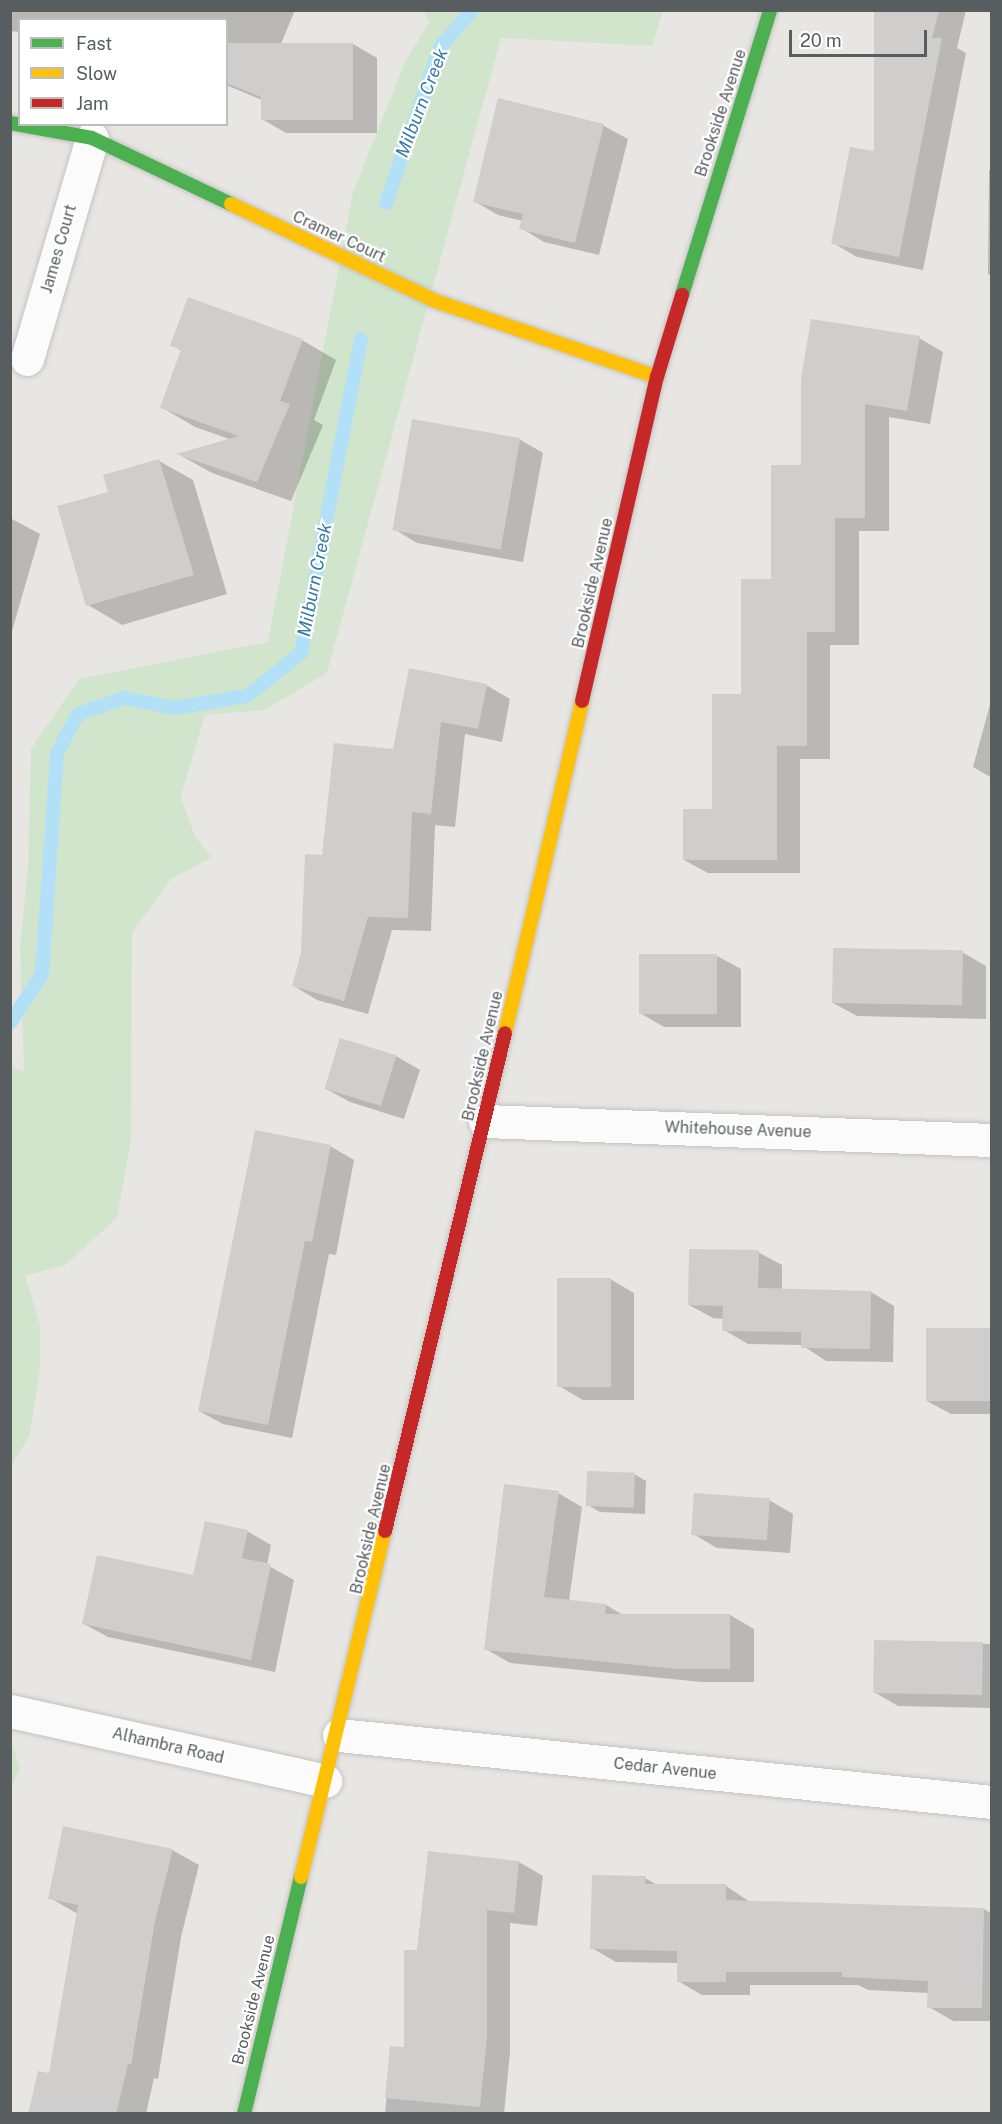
<!DOCTYPE html>
<html>
<head>
<meta charset="utf-8">
<style>
	body { margin:0 }
	#map { position:relative; width:1002px; height:2124px; overflow:hidden; background:#e8e6e2; font-family:"Public Sans",sans-serif }
	div>[style] { position:absolute }
	[style*='--x'] { left:calc(var(--x)*1px); top:calc(var(--y)*1px); width:calc(var(--w)*1px); rotate:calc(var(--a)*1deg) }
	.green>* { inset:0; background:#d1e5cc }
	.shadow>* { inset:0; background:#0003 }
	.stream>* { height:14px; margin:-7px; padding:0 7px; transform-origin:7px; border-radius:7px; background:#b2e0f6 }
	.building>* { inset:0; background:#d0cecc; transform-origin:0 0 }
	.roads { filter:drop-shadow(0 0 2px #c3c3c2) drop-shadow(0 0 2px #c3c3c2) }
	.street>* { height:33px; margin:-16.5px; padding:0 16.5px; transform-origin:16.5px; border-radius:16.5px; background:#fcfbfb }
	.fast>* { height:14px; margin:-7px; padding:0 7px; transform-origin:7px; border-radius:7px; background:#4caf50 }
	.slow>* { height:14px; margin:-7px; padding:0 7px; transform-origin:7px; border-radius:7px; background:#ffc107 }
	.jam>* { height:14px; margin:-7px; padding:0 7px; transform-origin:7px; border-radius:7px; background:#c62828 }
	span { translate:-50% -50%; white-space:nowrap; text-align:center; line-height:1.15; -webkit-text-stroke:4.5px #fff; paint-order:stroke }
	.street-label { font-size:16px; color:#585d60 }
	.water-label { font-size:18px; color:#387aa7; font-style:italic }
	.frame { position:absolute; inset:0; border:12px solid #585d60; pointer-events:none }
	.legend { position:absolute; left:18px; top:18px; width:210px; height:108px; box-sizing:border-box; background:#fff; border:2px solid #bcbebf; margin:0; padding:8px 10px; list-style:none; font-size:18px; color:#585d60 }
	.legend li { display:flex; align-items:center; gap:12px; height:30px }
	.legend b { width:30px; border:2px solid #bcbebf }
	.scale { position:absolute; left:789px; top:30px; width:138px; height:27px; box-sizing:border-box; border:3px solid #585d60; border-top:0; padding-left:8px; font-size:18px; line-height:21px; white-space:nowrap; color:#585d60; -webkit-text-stroke:4px #fff; paint-order:stroke }
</style>
</head>
<body>
<div id="map">
	<div class="green">
		<div style="clip-path:polygon(424px 11px,663px 11px,652px 46px,501px 38px,327px 673px,265px 710px,205px 715px,181px 797px,195px 837px,212px 857px,171px 879px,132px 933px,131px 1140px,117px 1218px,65px 1265px,25px 1276px,40px 1325px,40px 1368px,30px 1434px,11px 1468px,10px 1067px,24px 1071px,20px 946px,28px 867px,31px 749px,79px 679px,268px 642px,353px 192px,406px 60px,429px 23px)"></div>
		<div style="clip-path:polygon(11px 1740px,20px 1769px,11px 1789px)"></div>
	</div>
	<div class="shadow">
		<div style="clip-path:polygon(10px 10px,295px 10px,281px 44px,353px 44px,377px 58px,377px 133px,286px 133px,262px 119px,262px 100px,226px 85px,226px 20px,20px 20px,20px 32px,10px 31px)"></div>
		<div style="clip-path:polygon(883px 10px,966px 10px,957px 48px,966px 53px,923px 270px,857px 257px,833px 243px,876px 153px)"></div>
		<div style="clip-path:polygon(499px 100px,604px 126px,628px 139px,599px 255px,544px 242px,521px 228px,523px 221px,498px 215px,474px 201px)"></div>
		<div style="clip-path:polygon(989px 170px,992px 170px,992px 276px,988px 274px)"></div>
		<div style="clip-path:polygon(919px 338px,943px 352px,930px 424px,889px 417px,889px 531px,859px 531px,859px 645px,830px 645px,830px 759px,800px 759px,800px 873px,708px 873px,684px 860px,714px 810px,802px 466px)"></div>
		<div style="clip-path:polygon(302px 340px,336px 360px,314px 420px,323px 425px,291px 501px,212px 473px,180px 455px,232px 440px,195px 427px,161px 407px,182px 351px,172px 345px)"></div>
		<div style="clip-path:polygon(519px 439px,543px 453px,523px 562px,417px 543px,394px 529px)"></div>
		<div style="clip-path:polygon(159px 461px,193px 480px,227px 594px,122px 625px,88px 605px,109px 493px)"></div>
		<div style="clip-path:polygon(10px 518px,40px 534px,10px 638px)"></div>
		<div style="clip-path:polygon(486px 685px,510px 699px,502px 742px,465px 734px,455px 827px,435px 825px,431px 931px,392px 930px,368px 1014px,317px 1000px,294px 986px,323px 857px,394px 751px)"></div>
		<div style="clip-path:polygon(992px 697px,992px 778px,973px 767px)"></div>
		<div style="clip-path:polygon(962px 952px,986px 966px,986px 1019px,857px 1016px,833px 1003px)"></div>
		<div style="clip-path:polygon(717px 956px,741px 969px,741px 1027px,664px 1027px,640px 1013px)"></div>
		<div style="clip-path:polygon(396px 1056px,420px 1070px,404px 1119px,350px 1102px,326px 1089px)"></div>
		<div style="clip-path:polygon(330px 1146px,354px 1160px,336px 1255px,329px 1254px,292px 1438px,223px 1424px,199px 1411px)"></div>
		<div style="clip-path:polygon(758px 1252px,782px 1265px,782px 1290px,871px 1292px,894px 1306px,893px 1362px,826px 1361px,802px 1345px,748px 1344px,724px 1330px,724px 1319px,713px 1318px,689px 1305px)"></div>
		<div style="clip-path:polygon(610px 1279px,634px 1293px,634px 1400px,583px 1400px,559px 1386px)"></div>
		<div style="clip-path:polygon(992px 1329px,992px 1414px,951px 1414px,927px 1401px)"></div>
		<div style="clip-path:polygon(634px 1474px,646px 1481px,645px 1514px,600px 1512px,588px 1505px)"></div>
		<div style="clip-path:polygon(558px 1493px,582px 1507px,569px 1601px,606px 1605px,623px 1615px,730px 1615px,754px 1629px,754px 1682px,702px 1682px,510px 1663px,486px 1649px)"></div>
		<div style="clip-path:polygon(769px 1500px,793px 1514px,790px 1553px,717px 1548px,693px 1534px)"></div>
		<div style="clip-path:polygon(247px 1531px,271px 1545px,267px 1565px,294px 1580px,275px 1672px,108px 1637px,84px 1624px,194px 1577px)"></div>
		<div style="clip-path:polygon(875px 1641px,992px 1644px,992px 1708px,898px 1706px,874px 1692px)"></div>
		<div style="clip-path:polygon(172px 1850px,199px 1865px,181px 1937px,158px 2079px,154px 2078px,146px 2114px,29px 2114px,50px 2075px,78px 1914px,50px 1898px)"></div>
		<div style="clip-path:polygon(429px 1853px,519px 1862px,543px 1876px,537px 1926px,510px 1923px,510px 2052px,504px 2114px,385px 2114px,391px 2048px,405px 2049px)"></div>
		<div style="clip-path:polygon(645px 1878px,659px 1886px,726px 1886px,750px 1902px,984px 1909px,992px 1914px,992px 2021px,953px 2021px,929px 2007px,929px 1993px,868px 1990px,858px 1985px,750px 1985px,750px 1995px,702px 1995px,678px 1981px,678px 1963px,616px 1962px,592px 1948px)"></div>
	</div>
	<div class="stream">
		<div style="--x:386;--y:203;--w:165;--a:-70.9"></div>
		<div style="--x:440;--y:47;--w:49;--a:-49.1"></div>
		<div style="--x:10;--y:1023;--w:59;--a:-56.9"></div>
		<div style="--x:42;--y:974;--w:222;--a:-86.1"></div>
		<div style="--x:57;--y:753;--w:44;--a:-61.7"></div>
		<div style="--x:78;--y:714;--w:49;--a:-19.2"></div>
		<div style="--x:124;--y:698;--w:52;--a:11.1"></div>
		<div style="--x:175;--y:708;--w:73;--a:-9.5"></div>
		<div style="--x:247;--y:696;--w:69;--a:-38.5"></div>
		<div style="--x:301;--y:653;--w:320;--a:-79.2"></div>
	</div>
	<div class="building">
		<div style="clip-path:polygon(874px 10px,939px 10px,932px 38px,942px 38px,899px 257px,831px 244px,850px 147px,874px 151px)"></div>
		<div style="clip-path:polygon(226px 43px,353px 43px,353px 120px,261px 120px,261px 97px,226px 83px)"></div>
		<div style="clip-path:polygon(498px 98px,604px 124px,575px 243px,519px 229px,523px 214px,473px 202px)"></div>
		<div style="clip-path:polygon(188px 297px,303px 339px,280px 401px,290px 404px,257px 482px,176px 454px,239px 436px,160px 408px,181px 349px,170px 346px)"></div>
		<div style="clip-path:polygon(811px 319px,920px 336px,907px 411px,865px 404px,865px 518px,835px 518px,835px 632px,807px 632px,807px 746px,777px 746px,777px 860px,683px 860px,683px 809px,712px 809px,712px 694px,741px 694px,741px 579px,771px 579px,771px 465px,801px 465px,801px 379px)"></div>
		<div style="left:412px;top:419px;width:110px;height:113px;rotate:10deg"></div>
		<div style="clip-path:polygon(159px 459px,194px 575px,86px 606px,57px 506px,108px 492px,103px 475px)"></div>
		<div style="clip-path:polygon(409px 668px,487px 684px,478px 729px,441px 722px,431px 814px,412px 812px,408px 918px,368px 917px,344px 1001px,292px 986px,301px 953px,305px 854px,322px 855px,334px 743px,393px 749px)"></div>
		<div style="left:833px;top:948px;width:130px;height:55px;rotate:1deg"></div>
		<div style="left:639px;top:954px;width:78px;height:60px"></div>
		<div style="left:340px;top:1038px;width:59px;height:53px;rotate:17deg"></div>
		<div style="clip-path:polygon(255px 1130px,331px 1145px,312px 1242px,305px 1241px,268px 1425px,198px 1411px)"></div>
		<div style="clip-path:polygon(689px 1249px,759px 1250px,758px 1288px,871px 1291px,870px 1349px,801px 1348px,801px 1332px,722px 1331px,723px 1306px,688px 1305px)"></div>
		<div style="left:557px;top:1278px;width:54px;height:109px"></div>
		<div style="left:926px;top:1328px;width:66px;height:73px"></div>
		<div style="left:587px;top:1471px;width:48px;height:35px;rotate:2deg"></div>
		<div style="clip-path:polygon(504px 1484px,559px 1491px,544px 1597px,606px 1604px,605px 1614px,730px 1614px,730px 1669px,677px 1669px,484px 1650px)"></div>
		<div style="left:694px;top:1493px;width:76px;height:42px;rotate:4deg"></div>
		<div style="clip-path:polygon(205px 1521px,248px 1530px,242px 1558px,271px 1564px,251px 1660px,82px 1624px,97px 1555px,193px 1575px)"></div>
		<div style="left:874px;top:1640px;width:109px;height:53px;rotate:1deg"></div>
		<div style="clip-path:polygon(63px 1826px,173px 1849px,155px 1921px,131px 2065px,128px 2064px,116px 2114px,28px 2114px,38px 2071px,49px 2073px,78px 1905px,48px 1899px)"></div>
		<div style="clip-path:polygon(428px 1851px,519px 1861px,514px 1913px,487px 1910px,487px 2037px,480px 2107px,385px 2098px,390px 2046px,404px 2047px,404px 1950px,417px 1950px)"></div>
		<div style="clip-path:polygon(592px 1875px,646px 1876px,645px 1884px,726px 1884px,726px 1900px,984px 1908px,982px 2008px,927px 2008px,928px 1981px,842px 1977px,842px 1972px,726px 1972px,726px 1982px,677px 1982px,677px 1951px,590px 1949px)"></div>
	</div>
	<div class="roads">
		<div class="street">
			<div style="--x:27;--y:359;--w:230;--a:-73.6"></div>
			<div style="--x:485;--y:1121;--w:507;--a:2.15"></div>
			<div style="--x:10;--y:1711;--w:323;--a:12.5"></div>
			<div style="--x:339;--y:1735;--w:656;--a:5.86"></div>
		</div>
		<div class="fast">
			<div style="--x:10;--y:123;--w:83;--a:10.4"></div>
			<div style="--x:92;--y:138;--w:154;--a:25.4"></div>
			<div style="--x:682;--y:295;--w:298;--a:-72.8"></div>
			<div style="--x:244;--y:2114;--w:244;--a:-76.5"></div>
		</div>
		<div class="slow">
			<div style="--x:231;--y:204;--w:226;--a:25.4"></div>
			<div style="--x:435;--y:301;--w:235;--a:18.9"></div>
			<div style="--x:505;--y:1033;--w:341;--a:-76.9"></div>
			<div style="--x:301;--y:1877;--w:356;--a:-76.4"></div>
		</div>
		<div class="jam">
			<div style="--x:582;--y:701;--w:333;--a:-77"></div>
			<div style="--x:657;--y:377;--w:86;--a:-73"></div>
			<div style="--x:385;--y:1531;--w:512;--a:-76.45"></div>
		</div>
	</div>
	<div class="street-label">
		<span style="left:721px;top:113px;rotate:-72deg">Brookside Avenue</span>
		<span style="left:339px;top:237px;rotate:25deg">Cramer Court</span>
		<span style="left:59px;top:249px;rotate:-74deg">James Court</span>
		<span style="left:593px;top:583px;rotate:-77deg">Brookside Avenue</span>
		<span style="left:483px;top:1056px;rotate:-77deg">Brookside Avenue</span>
		<span style="left:738px;top:1130px;rotate:2deg">Whitehouse Avenue</span>
		<span style="left:371px;top:1529px;rotate:-77deg">Brookside Avenue</span>
		<span style="left:168px;top:1746px;rotate:13deg">Alhambra Road</span>
		<span style="left:665px;top:1769px;rotate:6deg">Cedar Avenue</span>
		<span style="left:254px;top:2000px;rotate:-76deg">Brookside Avenue</span>
	</div>
	<div class="water-label">
		<span style="left:422px;top:103px;rotate:-69deg">Milburn Creek</span>
		<span style="left:315px;top:580px;rotate:-79deg">Milburn Creek</span>
	</div>
	<div class="frame"></div>
	<ul class="legend">
	<li><b style="height:8px;background:#4caf50"></b>Fast</li>
	<li><b style="height:8px;background:#ffc107"></b>Slow</li>
	<li><b style="height:8px;background:#c62828"></b>Jam</li>
	</ul>
	<div class="scale">20 m</div>
</div>
</body>
</html>
